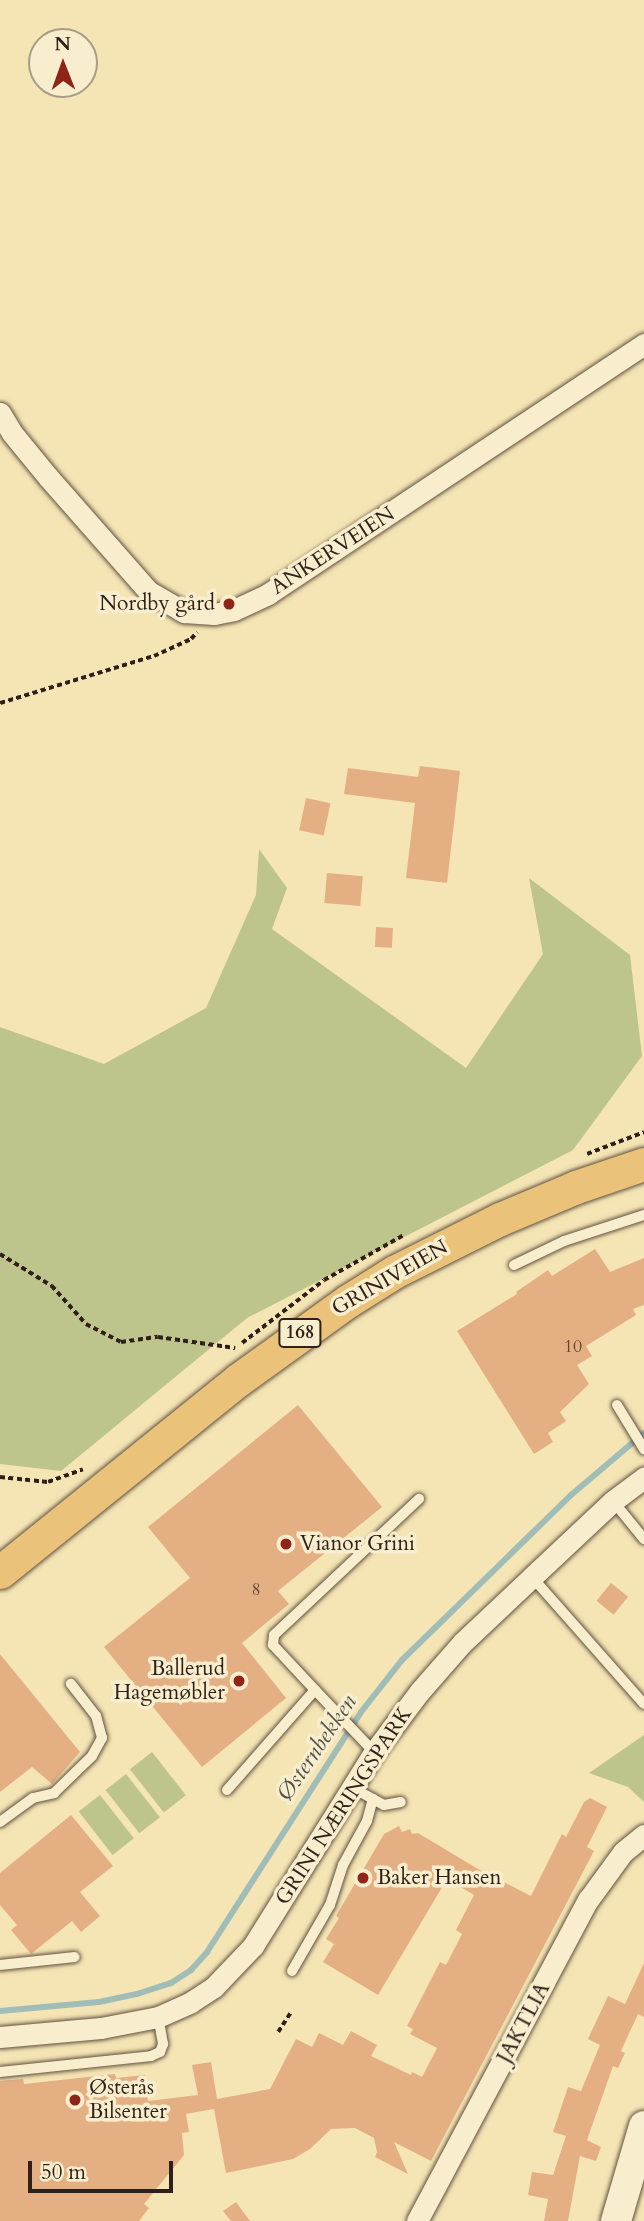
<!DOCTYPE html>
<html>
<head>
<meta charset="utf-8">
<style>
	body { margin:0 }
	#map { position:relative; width:644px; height:2221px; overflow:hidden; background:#f5e5b4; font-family:Cardo,serif }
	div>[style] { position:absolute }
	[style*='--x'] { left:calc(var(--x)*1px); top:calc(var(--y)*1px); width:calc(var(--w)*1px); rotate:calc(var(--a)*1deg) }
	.green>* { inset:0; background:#bdc48c; transform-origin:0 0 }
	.stream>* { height:6px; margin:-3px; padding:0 3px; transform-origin:3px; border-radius:3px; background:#a0bdb8 }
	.building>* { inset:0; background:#e5af84; transform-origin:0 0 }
	.path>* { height:3.5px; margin-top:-1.75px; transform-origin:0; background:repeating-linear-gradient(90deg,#30201a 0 5px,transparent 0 8.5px) }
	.roads { filter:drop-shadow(0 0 2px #615140) drop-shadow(0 0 2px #615140) }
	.service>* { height:10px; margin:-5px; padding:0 5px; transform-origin:5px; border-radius:5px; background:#f8eece }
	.minor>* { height:21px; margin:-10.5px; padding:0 10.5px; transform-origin:10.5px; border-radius:10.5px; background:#f8eece }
	.secondary>* { height:30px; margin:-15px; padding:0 15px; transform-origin:15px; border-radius:15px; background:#f8eece }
	.primary>* { height:33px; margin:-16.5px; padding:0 16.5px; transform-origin:16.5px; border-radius:16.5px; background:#eac27a }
	.dots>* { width:19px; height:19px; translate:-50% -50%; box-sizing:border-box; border:4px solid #f8eece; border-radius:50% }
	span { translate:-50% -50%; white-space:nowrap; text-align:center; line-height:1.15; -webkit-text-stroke:7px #f8eece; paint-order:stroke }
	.number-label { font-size:18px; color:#5d4434 }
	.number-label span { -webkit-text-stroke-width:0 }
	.shield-label span { padding:2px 5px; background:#f8eece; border:2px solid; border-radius:5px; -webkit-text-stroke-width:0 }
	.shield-label { font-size:19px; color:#30201a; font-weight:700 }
	.street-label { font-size:21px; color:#30201a }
	.poi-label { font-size:21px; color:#30201a }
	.right { translate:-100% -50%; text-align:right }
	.left { translate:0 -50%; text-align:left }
	.water-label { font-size:23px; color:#524f49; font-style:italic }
	.north { position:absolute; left:28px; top:28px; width:70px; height:70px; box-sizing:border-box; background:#f8eece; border:2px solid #a89c86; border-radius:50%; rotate:359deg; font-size:19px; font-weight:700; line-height:28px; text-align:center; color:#30201a }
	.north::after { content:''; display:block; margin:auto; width:24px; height:32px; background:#8f2418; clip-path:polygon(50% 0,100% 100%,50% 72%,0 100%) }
	.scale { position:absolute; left:28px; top:2161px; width:145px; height:32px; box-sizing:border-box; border:4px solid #30201a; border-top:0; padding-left:9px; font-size:21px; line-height:24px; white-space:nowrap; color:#30201a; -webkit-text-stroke:5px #f8eece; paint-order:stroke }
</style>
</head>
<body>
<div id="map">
	<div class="green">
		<div style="clip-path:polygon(259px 849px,287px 888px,272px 929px,466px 1068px,543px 954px,529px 878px,630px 955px,642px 1056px,573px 1150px,247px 1318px,61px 1471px,0 1464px,0 1027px,104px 1064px,206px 1008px,256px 895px)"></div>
		<div style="clip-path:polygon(644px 1735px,644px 1802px,628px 1787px,589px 1773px)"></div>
		<div style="left:152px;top:1752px;width:55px;height:28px;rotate:52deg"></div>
		<div style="left:126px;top:1774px;width:55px;height:26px;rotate:52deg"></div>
		<div style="left:100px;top:1795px;width:55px;height:27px;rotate:52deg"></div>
	</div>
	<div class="stream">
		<div style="--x:0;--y:2011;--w:99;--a:-5.2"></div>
		<div style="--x:99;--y:2002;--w:39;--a:-12"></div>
		<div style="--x:137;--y:1994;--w:36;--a:-18"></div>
		<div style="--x:171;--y:1983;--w:24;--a:-33"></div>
		<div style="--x:191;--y:1970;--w:24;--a:-48"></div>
		<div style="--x:207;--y:1952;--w:285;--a:-57.3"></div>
		<div style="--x:361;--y:1712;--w:66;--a:-51.7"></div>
		<div style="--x:402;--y:1660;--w:236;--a:-44.3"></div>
		<div style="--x:571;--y:1495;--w:96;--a:-40.3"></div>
	</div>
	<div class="building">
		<div style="clip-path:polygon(420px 766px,460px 771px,447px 883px,406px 878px,415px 803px,344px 794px,348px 768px,418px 777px)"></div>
		<div style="left:306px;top:798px;width:25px;height:33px;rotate:12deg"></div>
		<div style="left:327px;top:873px;width:36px;height:30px;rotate:5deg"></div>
		<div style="left:376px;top:927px;width:17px;height:20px;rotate:3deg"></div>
		<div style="clip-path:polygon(595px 1249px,610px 1272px,644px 1258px,644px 1305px,633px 1309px,636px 1315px,586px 1346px,592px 1356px,577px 1365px,589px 1384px,560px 1412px,566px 1421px,548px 1433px,553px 1442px,534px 1454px,457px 1331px,517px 1294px,516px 1292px,548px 1270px,552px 1276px)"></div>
		<div style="clip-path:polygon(298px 1405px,382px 1507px,278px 1591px,289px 1604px,242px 1643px,286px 1698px,202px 1767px,104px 1647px,190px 1578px,148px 1527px)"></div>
		<div style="left:611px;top:1583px;width:22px;height:23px;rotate:39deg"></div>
		<div style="clip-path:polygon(0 1654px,80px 1752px,52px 1784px,32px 1767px,0 1792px)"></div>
		<div style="clip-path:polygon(590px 1798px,607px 1807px,587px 1847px,594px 1851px,431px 2161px,394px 2142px,408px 2174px,375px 2157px,377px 2152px,374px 2138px,355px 2128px,331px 2129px,310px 2149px,293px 2159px,226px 2173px,214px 2109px,186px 2114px,189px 2132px,182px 2133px,184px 2155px,144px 2204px,149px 2208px,139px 2221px,0 2221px,0 2081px,23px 2079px,24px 2084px,115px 2074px,116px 2078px,145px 2075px,148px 2101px,198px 2095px,192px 2065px,211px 2062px,217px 2099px,270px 2089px,296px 2039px,312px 2047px,319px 2033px,343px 2045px,351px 2031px,377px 2045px,371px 2056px,411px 2075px,412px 2072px,422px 2077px,437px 2048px,410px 2034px,413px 2029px,407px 2026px,440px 1962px,446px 1965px,462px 1934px,456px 1930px,474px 1895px,447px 1879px,378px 1995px,323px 1962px,334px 1944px,326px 1939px,339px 1918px,336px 1916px,384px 1834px,399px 1826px,402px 1832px,410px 1829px,412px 1834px,418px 1833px,478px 1869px,531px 1896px,562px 1834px,566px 1837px,584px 1802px)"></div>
		<div style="clip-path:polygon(71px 1815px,113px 1866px,80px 1892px,100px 1916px,81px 1932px,72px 1921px,31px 1954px,11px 1930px,17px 1925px,0 1905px,0 1873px)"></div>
		<div style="clip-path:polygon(644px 1963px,644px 2017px,638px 2014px,621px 2051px,625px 2053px,618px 2068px,613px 2066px,587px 2140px,601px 2147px,596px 2161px,580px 2156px,568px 2221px,544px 2221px,548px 2199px,528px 2195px,532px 2172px,553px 2175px,566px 2136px,553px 2132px,568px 2087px,581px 2091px,600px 2045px,588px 2039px,608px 1996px,625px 2004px)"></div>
		<div style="clip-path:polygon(236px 2202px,250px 2221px,231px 2221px,223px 2211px)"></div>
	</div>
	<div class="path">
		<div style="--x:0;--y:703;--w:161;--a:-17"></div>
		<div style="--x:154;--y:656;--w:41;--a:-24.7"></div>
		<div style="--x:191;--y:639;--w:9;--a:-49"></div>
		<div style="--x:587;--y:1154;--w:61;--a:-21.1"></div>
		<div style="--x:0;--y:1254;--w:61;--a:31.6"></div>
		<div style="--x:52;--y:1286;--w:51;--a:48.2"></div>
		<div style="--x:86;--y:1324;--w:39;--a:27"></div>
		<div style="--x:121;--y:1342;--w:37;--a:-8"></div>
		<div style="--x:158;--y:1337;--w:78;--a:8.1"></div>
		<div style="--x:242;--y:1343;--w:103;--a:-37.5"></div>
		<div style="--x:324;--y:1280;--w:92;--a:-29.4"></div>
		<div style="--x:0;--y:1477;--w:48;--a:5.9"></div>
		<div style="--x:48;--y:1482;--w:37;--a:-20"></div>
		<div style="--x:278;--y:2032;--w:24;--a:-57"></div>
	</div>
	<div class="roads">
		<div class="service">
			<div style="--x:514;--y:1265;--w:55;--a:-25.6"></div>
			<div style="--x:564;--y:1241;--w:84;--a:-18"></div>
			<div style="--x:617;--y:1405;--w:52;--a:58.5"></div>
			<div style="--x:613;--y:1501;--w:49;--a:50.8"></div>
			<div style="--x:532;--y:1577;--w:169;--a:48.6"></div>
			<div style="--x:315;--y:1690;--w:86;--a:46.4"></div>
			<div style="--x:353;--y:1788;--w:35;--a:29"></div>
			<div style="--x:384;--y:1805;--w:17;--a:-10"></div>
			<div style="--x:227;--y:1790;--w:133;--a:-48.7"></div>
			<div style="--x:315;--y:1690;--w:62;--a:-133"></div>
			<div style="--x:273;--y:1645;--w:10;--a:-84"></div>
			<div style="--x:274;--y:1635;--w:199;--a:-43.2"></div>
			<div style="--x:0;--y:1822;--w:41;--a:-36"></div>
			<div style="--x:33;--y:1798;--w:22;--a:-13"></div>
			<div style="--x:54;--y:1793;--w:53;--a:-44.2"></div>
			<div style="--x:92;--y:1756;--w:21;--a:-61"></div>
			<div style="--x:102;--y:1738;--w:23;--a:-105"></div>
			<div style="--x:96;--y:1716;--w:41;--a:-128"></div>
			<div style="--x:0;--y:1965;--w:75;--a:-6.1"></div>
			<div style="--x:292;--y:1971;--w:76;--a:-60.1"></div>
			<div style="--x:330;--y:1905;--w:42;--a:-72"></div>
			<div style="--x:343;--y:1865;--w:50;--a:-61.4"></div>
			<div style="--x:367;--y:1821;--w:23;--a:-75"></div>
			<div style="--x:0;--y:2072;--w:152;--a:-6"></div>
			<div style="--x:151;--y:2056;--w:10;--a:-24"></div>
			<div style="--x:160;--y:2052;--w:9;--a:-69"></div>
			<div style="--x:163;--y:2044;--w:27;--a:-100"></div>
		</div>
		<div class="minor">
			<div style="--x:0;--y:413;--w:23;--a:59"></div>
			<div style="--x:12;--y:433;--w:57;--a:50.7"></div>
			<div style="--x:48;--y:477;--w:152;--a:48.7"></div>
			<div style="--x:148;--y:591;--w:42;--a:30.3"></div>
			<div style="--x:184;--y:612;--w:30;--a:4"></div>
			<div style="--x:214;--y:614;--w:20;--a:-11"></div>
			<div style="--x:234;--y:610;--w:38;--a:-25"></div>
			<div style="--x:268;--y:594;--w:452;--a:-33.6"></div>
			<div style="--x:0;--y:2037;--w:101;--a:-5.1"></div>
			<div style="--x:101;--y:2028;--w:58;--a:-10.9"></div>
			<div style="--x:158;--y:2017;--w:36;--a:-24"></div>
			<div style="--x:191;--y:2002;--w:27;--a:-33"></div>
			<div style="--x:214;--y:1987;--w:57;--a:-46.4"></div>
			<div style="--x:253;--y:1946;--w:229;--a:-58"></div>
			<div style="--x:374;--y:1752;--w:76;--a:-53"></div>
			<div style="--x:420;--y:1691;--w:64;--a:-48.8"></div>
			<div style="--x:462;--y:1643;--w:96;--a:-43.3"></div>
			<div style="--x:532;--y:1577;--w:111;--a:-43.2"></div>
			<div style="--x:613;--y:1501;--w:39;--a:-37"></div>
			<div style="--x:417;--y:2221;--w:364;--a:-62"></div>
			<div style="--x:588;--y:1900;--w:59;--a:-53.9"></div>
			<div style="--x:623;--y:1852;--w:27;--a:-39"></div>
		</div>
		<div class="secondary">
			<div style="--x:616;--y:2221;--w:99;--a:-73.6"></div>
		</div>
		<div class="primary">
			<div style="--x:0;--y:1572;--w:306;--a:-38.9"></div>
			<div style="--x:238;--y:1380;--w:135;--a:-35.7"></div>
			<div style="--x:348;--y:1301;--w:54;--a:-32.2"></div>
			<div style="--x:394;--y:1272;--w:119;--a:-26.6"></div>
			<div style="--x:500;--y:1219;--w:82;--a:-22.8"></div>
			<div style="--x:576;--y:1187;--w:72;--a:-18.7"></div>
		</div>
	</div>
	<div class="dots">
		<div style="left:229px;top:604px;background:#8f2418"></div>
		<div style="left:286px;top:1544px;background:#8f2418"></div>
		<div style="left:239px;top:1681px;background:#8f2418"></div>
		<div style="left:363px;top:1878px;background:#8f2418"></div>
		<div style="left:75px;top:2100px;background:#8f2418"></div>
	</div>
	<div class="number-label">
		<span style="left:573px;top:1347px">10</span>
		<span style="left:256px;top:1590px">8</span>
	</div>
	<div class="shield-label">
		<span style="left:300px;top:1333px">168</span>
	</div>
	<div class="street-label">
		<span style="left:333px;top:551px;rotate:-33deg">ANKERVEIEN</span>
		<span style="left:390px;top:1278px;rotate:-30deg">GRINIVEIEN</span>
		<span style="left:344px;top:1806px;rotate:-57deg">GRINI NÆRINGSPARK</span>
		<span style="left:524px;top:2023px;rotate:-62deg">JAKTLIA</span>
	</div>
	<div class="poi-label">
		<span class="right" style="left:215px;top:604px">Nordby gård</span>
		<span class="left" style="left:300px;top:1544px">Vianor Grini</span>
		<span class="right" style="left:225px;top:1681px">Ballerud<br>Hagemøbler</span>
		<span class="left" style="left:377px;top:1878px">Baker Hansen</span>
		<span class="left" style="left:89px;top:2100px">Østerås<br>Bilsenter</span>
	</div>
	<div class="water-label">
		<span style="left:317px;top:1748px;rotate:-56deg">Østernbekken</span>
	</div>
	<div class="north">N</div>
	<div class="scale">50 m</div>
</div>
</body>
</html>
